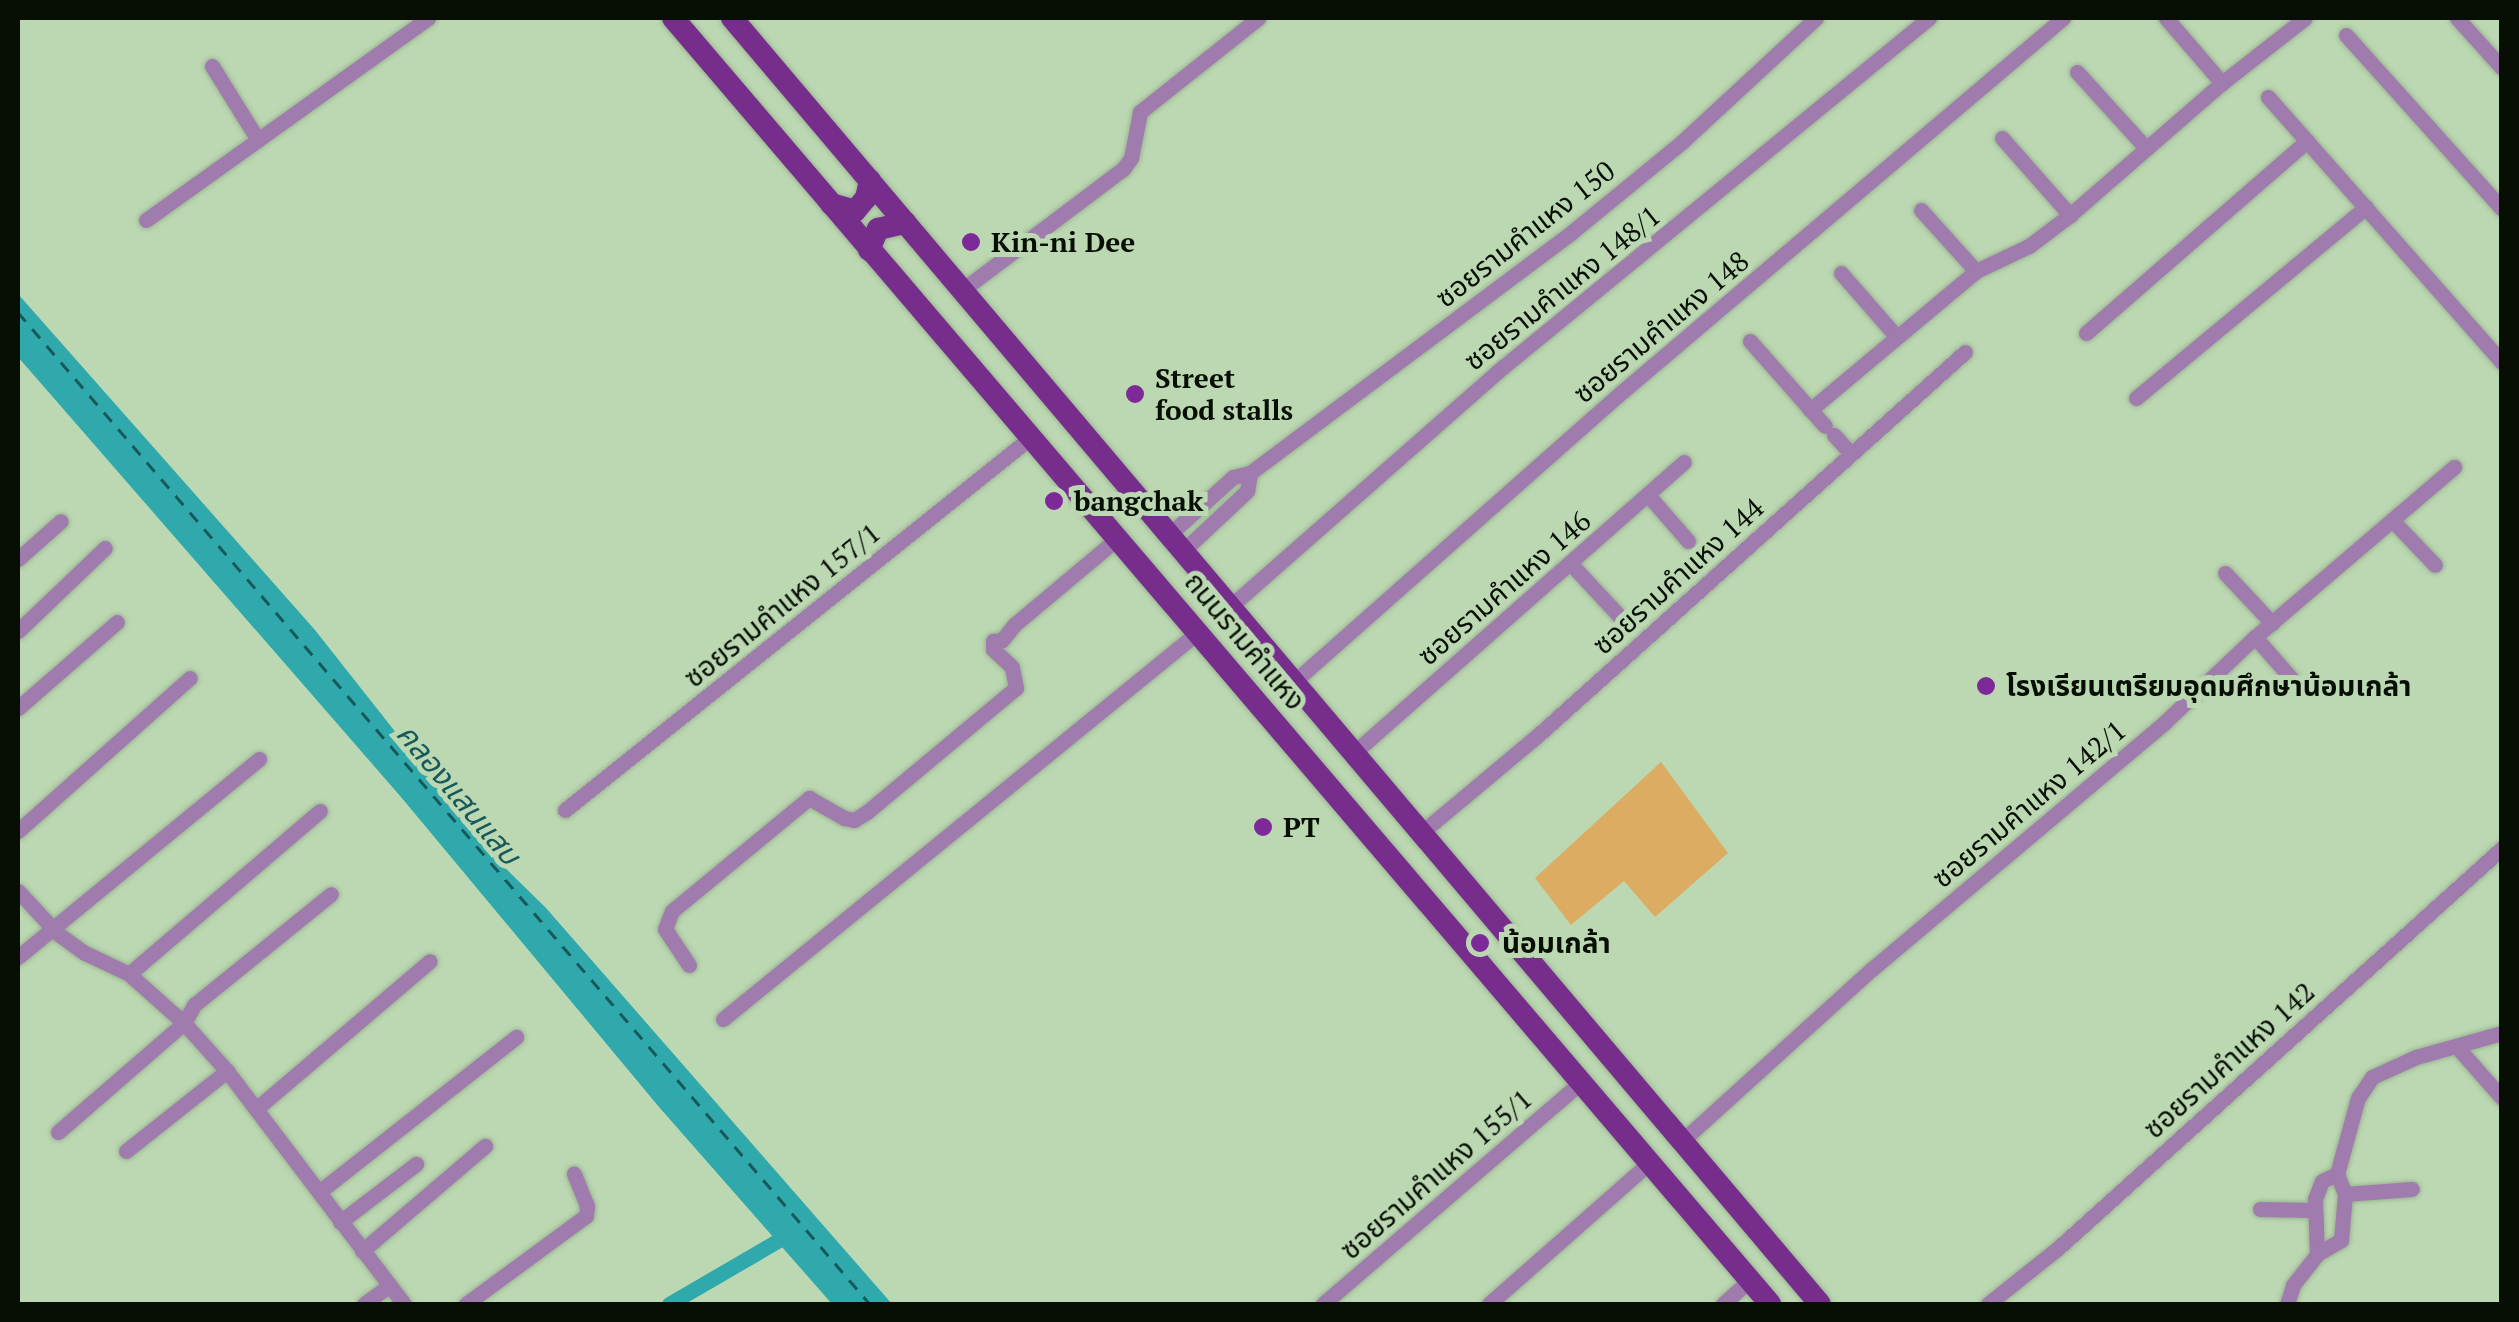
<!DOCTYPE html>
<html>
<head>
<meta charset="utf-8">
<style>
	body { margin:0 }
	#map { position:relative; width:2519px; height:1322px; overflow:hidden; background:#bcd8b2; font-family:"PT Serif","Noto Sans Thai",serif }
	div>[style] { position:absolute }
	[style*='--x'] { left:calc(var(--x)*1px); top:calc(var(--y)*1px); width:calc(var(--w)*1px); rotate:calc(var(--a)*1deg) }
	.green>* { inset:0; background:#dbac62 }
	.water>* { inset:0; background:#30a9ac }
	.canal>* { height:15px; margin:-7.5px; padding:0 7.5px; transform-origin:7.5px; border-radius:7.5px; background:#30a9ac }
	.ferry>* { height:2.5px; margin-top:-1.25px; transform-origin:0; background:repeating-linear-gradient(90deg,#17595a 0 12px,transparent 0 22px) }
	.roads { filter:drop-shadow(0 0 2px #9bb493) drop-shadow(0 0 2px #9bb493) }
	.street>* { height:15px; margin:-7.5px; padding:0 7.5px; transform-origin:7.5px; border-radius:7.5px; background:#a07bad }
	.primary>* { height:22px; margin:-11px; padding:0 11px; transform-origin:11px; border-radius:11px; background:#762d8c }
	.dots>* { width:28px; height:28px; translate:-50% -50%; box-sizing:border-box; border:5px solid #bcd8b2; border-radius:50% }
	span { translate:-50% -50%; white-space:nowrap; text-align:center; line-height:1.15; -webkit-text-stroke:10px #bcd8b2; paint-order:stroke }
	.street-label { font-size:28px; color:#070f04 }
	.poi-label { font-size:28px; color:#070f04; font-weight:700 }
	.left { translate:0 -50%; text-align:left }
	.water-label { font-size:30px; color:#17595a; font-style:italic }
	.frame { position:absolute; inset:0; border:20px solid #070f04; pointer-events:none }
</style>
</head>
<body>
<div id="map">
	<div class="green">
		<div style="clip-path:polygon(1661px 762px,1728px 853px,1655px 917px,1624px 881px,1571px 925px,1535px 878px)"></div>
	</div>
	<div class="water">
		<div style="clip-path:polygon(18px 294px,315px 630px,494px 857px,546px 908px,892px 1304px,832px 1304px,659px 1107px,401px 797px,18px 357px)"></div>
	</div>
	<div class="canal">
		<div style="--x:669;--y:1304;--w:141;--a:-30.2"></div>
	</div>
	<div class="ferry">
		<div style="--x:18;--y:312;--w:1308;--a:49.34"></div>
	</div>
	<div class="roads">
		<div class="street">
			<div style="--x:2166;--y:18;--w:86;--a:49.3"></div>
			<div style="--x:2457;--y:18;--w:67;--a:48"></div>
			<div style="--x:2346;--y:35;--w:234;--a:48.1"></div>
			<div style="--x:212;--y:66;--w:87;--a:58.1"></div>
			<div style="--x:2077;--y:72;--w:103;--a:47.8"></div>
			<div style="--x:2268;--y:97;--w:354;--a:48.6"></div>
			<div style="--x:2002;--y:138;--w:103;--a:48.6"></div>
			<div style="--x:1921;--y:210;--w:82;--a:48"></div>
			<div style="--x:146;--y:220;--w:347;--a:-35.6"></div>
			<div style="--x:1841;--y:273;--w:84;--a:48.9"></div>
			<div style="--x:961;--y:291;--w:203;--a:-37"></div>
			<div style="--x:1123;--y:169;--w:14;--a:-54"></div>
			<div style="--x:1131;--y:158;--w:47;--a:-78.9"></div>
			<div style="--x:1140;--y:112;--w:151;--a:-38.5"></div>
			<div style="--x:2086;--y:333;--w:293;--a:-41"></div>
			<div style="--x:1750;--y:341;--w:113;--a:48.6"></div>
			<div style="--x:2136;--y:398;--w:299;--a:-39.7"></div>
			<div style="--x:1810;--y:410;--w:217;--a:-39.9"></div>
			<div style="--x:1976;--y:271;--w:59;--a:-25.3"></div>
			<div style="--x:2029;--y:246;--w:51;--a:-37.1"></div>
			<div style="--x:2070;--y:215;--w:201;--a:-41"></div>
			<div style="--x:2222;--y:83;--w:105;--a:-38.1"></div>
			<div style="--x:1834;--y:435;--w:25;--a:48"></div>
			<div style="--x:1250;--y:473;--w:402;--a:-36.8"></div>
			<div style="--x:1572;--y:232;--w:144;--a:-39.3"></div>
			<div style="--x:1683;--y:141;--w:181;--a:-42.8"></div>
			<div style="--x:1648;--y:495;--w:61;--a:49"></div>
			<div style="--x:2392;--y:520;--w:62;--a:46.3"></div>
			<div style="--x:1170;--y:534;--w:85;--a:-42.1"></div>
			<div style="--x:1233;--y:477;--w:17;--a:-13"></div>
			<div style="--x:1250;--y:473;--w:18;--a:99"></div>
			<div style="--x:1247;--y:491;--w:86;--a:136.9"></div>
			<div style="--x:18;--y:559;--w:57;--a:-41.5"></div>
			<div style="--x:1570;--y:563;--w:78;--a:47.1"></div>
			<div style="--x:2225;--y:573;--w:69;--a:46.8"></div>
			<div style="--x:1232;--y:605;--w:361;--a:-41.3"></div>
			<div style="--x:1503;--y:367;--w:551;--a:-39.33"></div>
			<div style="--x:18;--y:631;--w:120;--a:-43.7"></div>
			<div style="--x:2255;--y:637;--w:64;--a:48.8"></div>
			<div style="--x:993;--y:641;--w:9;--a:-6"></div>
			<div style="--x:1002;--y:640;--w:19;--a:-51"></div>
			<div style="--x:1014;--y:625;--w:137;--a:-40"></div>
			<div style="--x:1296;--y:680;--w:436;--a:-41.5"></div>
			<div style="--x:1623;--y:391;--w:577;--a:-40.29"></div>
			<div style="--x:18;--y:708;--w:131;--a:-41"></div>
			<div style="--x:1356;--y:751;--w:437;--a:-41.4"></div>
			<div style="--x:565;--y:810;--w:595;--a:-38.66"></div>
			<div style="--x:18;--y:831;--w:230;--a:-41.7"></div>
			<div style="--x:1421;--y:833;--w:151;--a:-39.9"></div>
			<div style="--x:1537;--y:736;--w:575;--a:-41.9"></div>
			<div style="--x:18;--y:891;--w:57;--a:47.1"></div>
			<div style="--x:57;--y:933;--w:34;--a:36"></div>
			<div style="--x:85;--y:953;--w:49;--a:25.5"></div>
			<div style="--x:129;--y:974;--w:74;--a:41.7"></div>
			<div style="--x:184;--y:1023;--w:64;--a:48.1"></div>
			<div style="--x:227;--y:1071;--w:293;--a:52.8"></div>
			<div style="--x:18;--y:957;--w:312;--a:-39.4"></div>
			<div style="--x:689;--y:965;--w:43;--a:-123.7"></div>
			<div style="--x:665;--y:929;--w:19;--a:-69"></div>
			<div style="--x:672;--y:911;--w:178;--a:-39.5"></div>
			<div style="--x:809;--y:798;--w:40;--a:29.7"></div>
			<div style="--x:844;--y:818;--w:10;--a:11"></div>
			<div style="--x:854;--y:820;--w:15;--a:-32"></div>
			<div style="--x:867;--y:812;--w:194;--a:-39.8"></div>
			<div style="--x:1016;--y:688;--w:21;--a:-101"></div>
			<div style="--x:1012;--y:667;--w:26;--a:-137"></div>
			<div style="--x:993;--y:649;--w:8;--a:-90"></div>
			<div style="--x:129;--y:974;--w:251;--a:-40.5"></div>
			<div style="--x:723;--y:1019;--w:613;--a:-39.17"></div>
			<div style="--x:2457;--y:1047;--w:68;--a:48.6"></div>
			<div style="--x:256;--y:1109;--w:228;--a:-40.4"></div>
			<div style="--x:58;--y:1132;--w:167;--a:-40.9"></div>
			<div style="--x:184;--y:1023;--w:21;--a:-61"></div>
			<div style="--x:194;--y:1005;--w:176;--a:-39"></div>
			<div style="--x:1682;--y:1141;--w:256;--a:-42.2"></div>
			<div style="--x:1872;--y:969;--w:383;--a:-40.1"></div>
			<div style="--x:2165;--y:722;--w:124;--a:-43.4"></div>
			<div style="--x:2255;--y:637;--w:262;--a:-40.5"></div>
			<div style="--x:126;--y:1151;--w:129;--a:-38.4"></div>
			<div style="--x:319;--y:1192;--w:251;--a:-38.2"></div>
			<div style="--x:2345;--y:1194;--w:67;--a:-4.3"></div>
			<div style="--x:2260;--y:1209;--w:54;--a:1.1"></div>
			<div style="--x:340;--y:1222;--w:96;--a:-37.3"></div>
			<div style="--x:362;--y:1251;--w:162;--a:-40.5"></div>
			<div style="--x:2317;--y:1254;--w:55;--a:-92.1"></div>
			<div style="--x:2315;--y:1199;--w:19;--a:-69"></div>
			<div style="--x:2322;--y:1181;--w:17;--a:-25"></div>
			<div style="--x:364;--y:1304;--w:31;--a:-36"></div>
			<div style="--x:466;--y:1304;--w:149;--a:-36.3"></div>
			<div style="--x:586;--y:1216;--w:10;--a:-84"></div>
			<div style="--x:587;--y:1206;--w:35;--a:-112"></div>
			<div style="--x:1323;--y:1304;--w:342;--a:-40.7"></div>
			<div style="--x:1489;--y:1304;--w:215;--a:-41.4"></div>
			<div style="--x:1723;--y:1304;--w:36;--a:-42"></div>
			<div style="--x:1988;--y:1304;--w:88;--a:-38.6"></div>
			<div style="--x:2057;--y:1249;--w:599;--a:-42.02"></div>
			<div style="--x:2287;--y:1304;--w:20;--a:-72"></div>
			<div style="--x:2293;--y:1285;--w:39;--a:-52"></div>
			<div style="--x:2317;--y:1254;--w:28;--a:-30"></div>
			<div style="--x:2341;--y:1240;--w:46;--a:-85"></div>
			<div style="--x:2345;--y:1194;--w:22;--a:-112"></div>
			<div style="--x:2337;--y:1174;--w:79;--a:-74.6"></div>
			<div style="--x:2358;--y:1098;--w:25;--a:-56"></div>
			<div style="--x:2372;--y:1077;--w:48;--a:-24.4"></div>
			<div style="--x:2416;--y:1057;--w:89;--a:-15.6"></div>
		</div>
		<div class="primary">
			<div style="--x:673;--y:18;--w:1690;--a:49.53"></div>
			<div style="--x:732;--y:18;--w:1684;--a:49.77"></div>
			<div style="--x:831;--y:204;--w:25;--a:16"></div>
			<div style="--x:855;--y:211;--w:17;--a:-50"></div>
			<div style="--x:866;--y:198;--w:18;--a:-77"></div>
			<div style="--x:869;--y:250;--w:23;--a:-67"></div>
			<div style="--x:878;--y:229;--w:28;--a:-13"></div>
		</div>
	</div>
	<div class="dots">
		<div style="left:971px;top:242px;background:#7e2998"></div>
		<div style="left:1135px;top:394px;background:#7e2998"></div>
		<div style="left:1054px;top:501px;background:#7e2998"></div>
		<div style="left:1986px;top:686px;background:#7e2998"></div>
		<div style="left:1263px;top:827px;background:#7e2998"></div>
		<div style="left:1480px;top:943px;background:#7e2998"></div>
	</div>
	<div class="street-label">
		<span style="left:1525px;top:234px;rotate:-38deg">ซอยรามคำแหง 150</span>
		<span style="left:1562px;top:288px;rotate:-39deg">ซอยรามคำแหง 148/1</span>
		<span style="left:1661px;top:327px;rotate:-40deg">ซอยรามคำแหง 148</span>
		<span style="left:1678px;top:576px;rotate:-42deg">ซอยรามคำแหง 144</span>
		<span style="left:1504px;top:588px;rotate:-41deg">ซอยรามคำแหง 146</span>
		<span style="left:782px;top:605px;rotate:-39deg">ซอยรามคำแหง 157/1</span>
		<span style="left:1245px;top:641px;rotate:50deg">ถนนรามคำแหง</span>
		<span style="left:2029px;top:804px;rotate:-40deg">ซอยรามคำแหง 142/1</span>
		<span style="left:2229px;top:1060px;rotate:-42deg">ซอยรามคำแหง 142</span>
		<span style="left:1436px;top:1174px;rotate:-41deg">ซอยรามคำแหง 155/1</span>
	</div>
	<div class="poi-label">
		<span class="left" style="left:991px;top:242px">Kin-ni Dee</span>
		<span class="left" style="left:1155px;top:394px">Street<br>food stalls</span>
		<span class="left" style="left:1074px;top:501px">bangchak</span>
		<span class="left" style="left:2006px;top:686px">โรงเรียนเตรียมอุดมศึกษาน้อมเกล้า</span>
		<span class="left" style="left:1283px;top:827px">PT</span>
		<span class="left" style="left:1502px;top:943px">น้อมเกล้า</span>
	</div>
	<div class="water-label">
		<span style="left:459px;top:794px;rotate:50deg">คลองแสนแสบ</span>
	</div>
	<div class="frame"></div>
</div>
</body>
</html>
